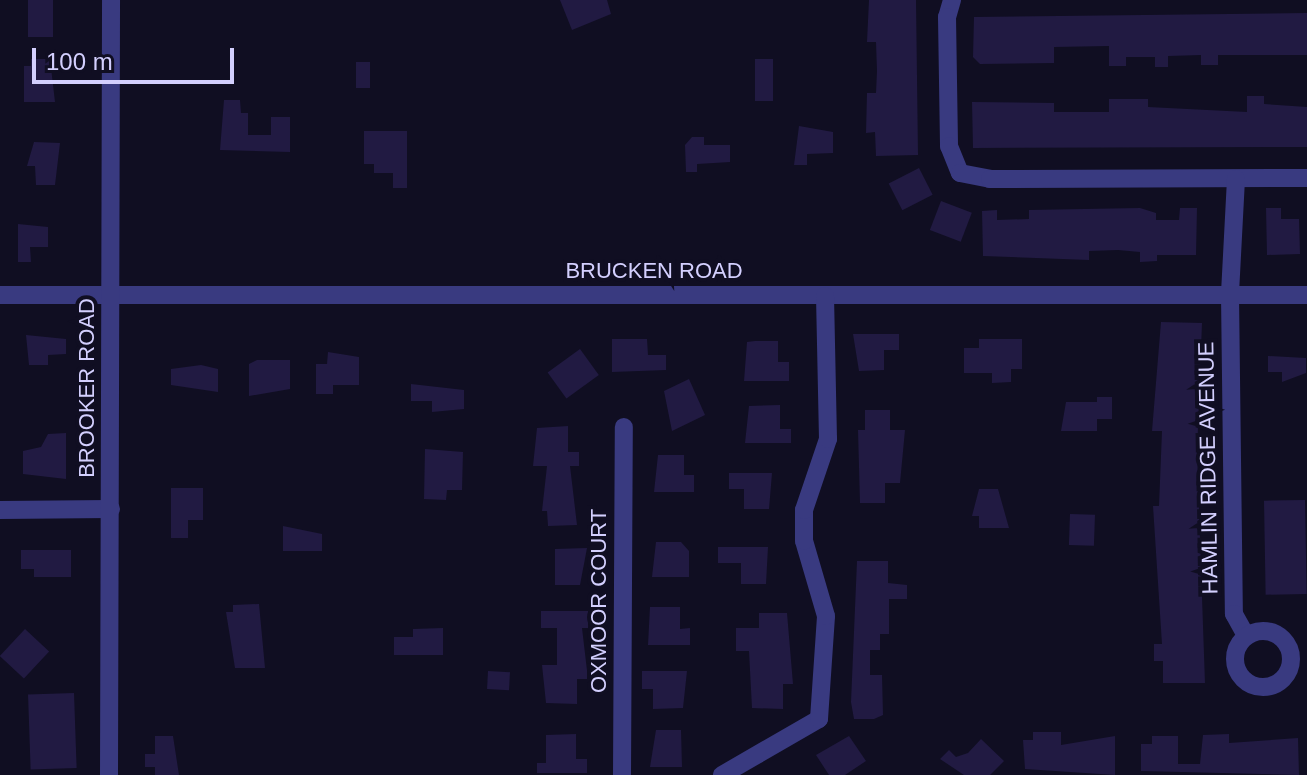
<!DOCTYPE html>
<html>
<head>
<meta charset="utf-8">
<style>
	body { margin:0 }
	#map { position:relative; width:1307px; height:775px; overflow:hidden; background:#100e22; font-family:Helvetica,sans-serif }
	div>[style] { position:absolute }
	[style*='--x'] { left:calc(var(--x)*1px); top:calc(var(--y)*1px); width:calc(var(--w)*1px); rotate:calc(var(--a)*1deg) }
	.building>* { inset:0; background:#211a42; transform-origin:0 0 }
	.minor>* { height:18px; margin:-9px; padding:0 9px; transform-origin:9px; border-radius:9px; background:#393a80 }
	.minor>.ring { margin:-9px; padding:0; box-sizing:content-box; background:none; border:18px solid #393a80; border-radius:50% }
	span { translate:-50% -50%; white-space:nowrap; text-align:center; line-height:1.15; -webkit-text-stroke:8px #100e22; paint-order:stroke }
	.street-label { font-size:22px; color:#d3cffe }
	.scale { position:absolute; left:32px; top:48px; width:202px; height:36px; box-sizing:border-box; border:4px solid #d3cffe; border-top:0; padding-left:10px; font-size:24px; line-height:28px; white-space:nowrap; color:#d3cffe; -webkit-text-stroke:6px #100e22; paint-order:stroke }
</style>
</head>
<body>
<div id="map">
	<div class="building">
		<div style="left:28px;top:0;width:25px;height:37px"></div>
		<div style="clip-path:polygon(560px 0,607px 0,611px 14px,572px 30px)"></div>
		<div style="clip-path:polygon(869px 0,916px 0,918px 155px,876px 156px,875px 132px,866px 133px,867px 93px,876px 93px,877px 71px,876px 42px,867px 42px)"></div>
		<div style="clip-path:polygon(1307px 13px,1307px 55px,1218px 55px,1218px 65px,1201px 65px,1201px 55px,1168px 56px,1168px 67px,1155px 67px,1155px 57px,1126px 57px,1126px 66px,1109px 66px,1109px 46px,1054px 47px,1054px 63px,980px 64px,973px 57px,974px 17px)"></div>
		<div style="clip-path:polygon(31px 59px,50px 59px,55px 102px,24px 102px,24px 66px,31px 66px)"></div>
		<div style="left:755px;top:59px;width:18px;height:42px"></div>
		<div style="left:356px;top:62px;width:14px;height:26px"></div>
		<div style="clip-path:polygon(1247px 96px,1264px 96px,1264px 104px,1307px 107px,1307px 147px,973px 148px,972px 102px,1054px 103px,1054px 112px,1109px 112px,1109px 99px,1148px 99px,1148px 107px,1247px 112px)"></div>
		<div style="clip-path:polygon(224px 100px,240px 100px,241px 113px,248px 113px,248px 135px,271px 135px,271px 117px,290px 117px,290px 152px,220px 150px)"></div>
		<div style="clip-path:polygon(799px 126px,833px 132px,833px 153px,807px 154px,807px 165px,794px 165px)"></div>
		<div style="clip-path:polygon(364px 131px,407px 131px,407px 188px,393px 188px,393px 173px,374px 173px,374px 164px,364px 164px)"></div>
		<div style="clip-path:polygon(692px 137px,704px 137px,704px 145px,730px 145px,730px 162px,697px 164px,697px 172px,686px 172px,685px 145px)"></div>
		<div style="clip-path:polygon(34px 142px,60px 143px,55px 185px,36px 185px,35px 166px,27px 166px)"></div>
		<div style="left:919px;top:168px;width:30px;height:34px;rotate:63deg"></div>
		<div style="left:941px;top:201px;width:33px;height:31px;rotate:21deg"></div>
		<div style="clip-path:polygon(1140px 208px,1156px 213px,1156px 220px,1179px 220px,1180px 208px,1197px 208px,1196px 255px,1157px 255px,1157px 261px,1140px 262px,1140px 252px,1118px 250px,1089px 251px,1089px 260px,983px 256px,982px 211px,997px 210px,997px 220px,1029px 219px,1029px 210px)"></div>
		<div style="clip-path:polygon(1266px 208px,1281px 208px,1281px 219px,1299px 219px,1300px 254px,1267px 255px)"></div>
		<div style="clip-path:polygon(18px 224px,48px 227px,48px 247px,30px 247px,31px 262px,18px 262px)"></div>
		<div style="clip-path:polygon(1161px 322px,1202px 323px,1197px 453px,1205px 683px,1163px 683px,1163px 661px,1154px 661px,1154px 644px,1162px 644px,1153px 506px,1159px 506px,1162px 431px,1152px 431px)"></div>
		<div style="clip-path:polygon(853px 334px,899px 334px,899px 350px,884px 350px,884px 370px,859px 371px)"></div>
		<div style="clip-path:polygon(26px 335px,66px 339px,66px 354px,48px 355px,48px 365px,29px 365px)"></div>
		<div style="clip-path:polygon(612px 339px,647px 339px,648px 355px,666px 355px,666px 370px,612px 372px)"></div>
		<div style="clip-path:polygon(979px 339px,1022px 339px,1022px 369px,1011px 369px,1011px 382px,992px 383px,992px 373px,964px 373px,964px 348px,979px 348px)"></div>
		<div style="clip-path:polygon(755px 341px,778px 341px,778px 362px,789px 362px,789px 381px,744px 381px,747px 342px)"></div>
		<div style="left:580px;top:349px;width:32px;height:40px;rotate:54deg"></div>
		<div style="clip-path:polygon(328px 352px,359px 357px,359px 385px,333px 385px,333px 394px,316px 394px,316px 364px,327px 364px)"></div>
		<div style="clip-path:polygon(1268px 356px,1306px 358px,1306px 373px,1282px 382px,1282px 372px,1268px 372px)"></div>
		<div style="clip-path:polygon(257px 360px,290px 360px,290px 389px,249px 396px,249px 364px)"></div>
		<div style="clip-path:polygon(201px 365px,218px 369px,218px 392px,171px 385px,171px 369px)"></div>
		<div style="clip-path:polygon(689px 379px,705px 415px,672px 431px,664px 391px)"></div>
		<div style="clip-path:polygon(411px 384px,464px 390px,464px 409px,432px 412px,432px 401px,411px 401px)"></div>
		<div style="clip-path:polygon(1097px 397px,1112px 397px,1112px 419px,1097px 419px,1097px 431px,1061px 431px,1066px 402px,1097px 402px)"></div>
		<div style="clip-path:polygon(780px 405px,780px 429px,791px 429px,791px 443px,745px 443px,749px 406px)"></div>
		<div style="clip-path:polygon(865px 410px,890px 410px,890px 430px,905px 430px,900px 483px,885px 483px,885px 503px,860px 503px,858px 430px,865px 430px)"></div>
		<div style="clip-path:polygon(568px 426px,568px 452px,579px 452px,579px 466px,570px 466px,577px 525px,548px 526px,547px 511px,542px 511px,547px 466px,533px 466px,537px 428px)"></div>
		<div style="clip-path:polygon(66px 433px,66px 479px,23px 474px,23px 451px,41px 447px,48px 434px)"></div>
		<div style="clip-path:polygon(425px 449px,463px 452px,462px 490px,447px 490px,446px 500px,424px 499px)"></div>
		<div style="clip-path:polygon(658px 455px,684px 455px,684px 475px,694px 475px,694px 492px,654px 492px)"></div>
		<div style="clip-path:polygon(729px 473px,772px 473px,769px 509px,744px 509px,744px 489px,729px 489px)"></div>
		<div style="clip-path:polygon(171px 488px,203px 488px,203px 520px,188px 520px,188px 538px,171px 538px)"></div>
		<div style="clip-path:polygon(979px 489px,998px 489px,1009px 528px,979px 528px,979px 516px,972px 516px)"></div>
		<div style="left:1305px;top:500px;width:94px;height:41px;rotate:89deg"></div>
		<div style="left:1070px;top:514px;width:25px;height:31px;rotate:2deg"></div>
		<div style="clip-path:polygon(283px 526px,322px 534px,322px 551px,283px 551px)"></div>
		<div style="clip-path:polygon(656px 542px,681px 542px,689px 551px,689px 577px,652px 577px)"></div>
		<div style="clip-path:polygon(718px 547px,768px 547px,766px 584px,741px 584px,741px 563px,718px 563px)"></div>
		<div style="clip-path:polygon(587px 548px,580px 585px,555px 585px,555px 549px)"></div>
		<div style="clip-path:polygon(21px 550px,71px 550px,71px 577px,34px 577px,34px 569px,21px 569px)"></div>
		<div style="clip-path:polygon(857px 561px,888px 561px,888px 583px,907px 585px,907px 599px,889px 599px,889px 634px,880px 634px,880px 650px,870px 650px,870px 675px,882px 675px,883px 715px,874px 719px,854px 719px,851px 702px)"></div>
		<div style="clip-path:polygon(259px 604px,265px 668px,235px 668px,226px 612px,233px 612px,233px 605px)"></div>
		<div style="clip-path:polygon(650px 607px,680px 607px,680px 629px,690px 628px,690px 645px,648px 645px)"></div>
		<div style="clip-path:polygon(541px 611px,588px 611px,588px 628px,582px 628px,588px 679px,577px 679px,577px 704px,546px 703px,542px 665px,557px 665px,557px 628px,541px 628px)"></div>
		<div style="clip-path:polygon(759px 613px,787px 613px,793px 684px,783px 684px,783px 709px,752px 708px,749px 651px,736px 651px,736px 628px,759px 628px)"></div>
		<div style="clip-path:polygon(443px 628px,443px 655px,394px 655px,394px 637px,413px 637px,413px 629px)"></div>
		<div style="left:25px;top:629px;width:33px;height:37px;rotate:43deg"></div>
		<div style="left:488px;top:671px;width:22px;height:18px;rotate:3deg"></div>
		<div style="clip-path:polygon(642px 671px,687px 671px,683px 708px,653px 709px,653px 689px,642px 689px)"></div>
		<div style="left:74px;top:693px;width:75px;height:46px;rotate:88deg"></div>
		<div style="clip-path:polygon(656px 730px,681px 730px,682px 767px,650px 767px)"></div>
		<div style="clip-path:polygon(1033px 732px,1061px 732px,1061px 745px,1115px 736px,1115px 775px,1025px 769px,1023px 740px,1033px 740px)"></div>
		<div style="clip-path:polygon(576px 734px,576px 759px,587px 759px,587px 773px,537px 773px,537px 763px,546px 763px,546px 735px)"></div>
		<div style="clip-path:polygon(1229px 734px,1229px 743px,1298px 738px,1299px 775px,1141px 771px,1141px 744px,1152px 744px,1152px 736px,1178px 736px,1178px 764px,1200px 764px,1203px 735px)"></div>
		<div style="clip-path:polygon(155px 736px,173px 736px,179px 775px,155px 775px,155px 767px,145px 767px,145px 754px,155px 754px)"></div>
		<div style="clip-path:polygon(849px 736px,866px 761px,845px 775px,829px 775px,816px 755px)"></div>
		<div style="clip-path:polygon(981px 739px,1004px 761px,990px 775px,964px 775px,940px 759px,949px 750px,956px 757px,968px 753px)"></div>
	</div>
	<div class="minor">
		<div style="--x:952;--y:0;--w:18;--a:106"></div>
		<div style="--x:947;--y:17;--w:129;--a:89.1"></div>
		<div style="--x:949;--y:146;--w:29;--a:68"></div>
		<div style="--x:960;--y:173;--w:31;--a:11"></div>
		<div style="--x:990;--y:179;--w:317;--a:-0.2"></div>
		<div style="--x:1236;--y:179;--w:116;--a:93"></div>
		<div style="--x:1230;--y:295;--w:319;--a:89.3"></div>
		<div style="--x:1234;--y:614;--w:25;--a:61"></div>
		<div style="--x:0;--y:295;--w:1307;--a:0"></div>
		<div style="--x:0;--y:510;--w:111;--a:-0.5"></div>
		<div class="ring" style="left:1235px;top:631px;width:38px;height:38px"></div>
		<div style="--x:109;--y:775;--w:775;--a:-89.85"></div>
		<div style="--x:622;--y:775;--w:348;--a:-89.7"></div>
		<div style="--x:722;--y:775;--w:112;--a:-30"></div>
		<div style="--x:819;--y:719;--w:103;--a:-86.1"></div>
		<div style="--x:826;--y:616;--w:78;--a:-106.3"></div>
		<div style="--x:804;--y:541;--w:31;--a:-90"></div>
		<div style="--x:804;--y:510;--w:75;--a:-71.3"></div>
		<div style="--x:828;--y:439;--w:143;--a:-91.2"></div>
	</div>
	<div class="street-label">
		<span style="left:654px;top:271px">BRUCKEN ROAD</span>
		<span style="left:87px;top:388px;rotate:-90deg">BROOKER ROAD</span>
		<span style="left:1208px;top:468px;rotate:-91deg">HAMLIN RIDGE AVENUE</span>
		<span style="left:599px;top:601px;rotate:-90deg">OXMOOR COURT</span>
	</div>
	<div class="scale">100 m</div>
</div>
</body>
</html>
